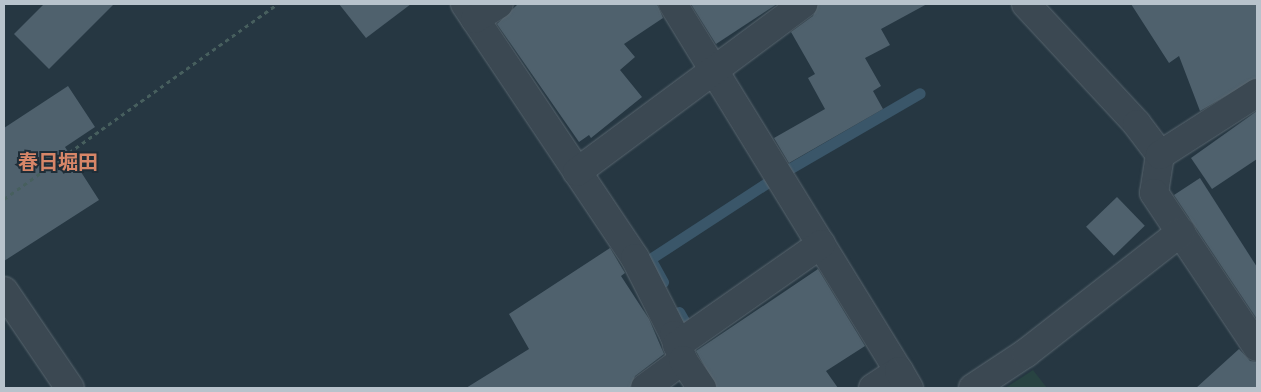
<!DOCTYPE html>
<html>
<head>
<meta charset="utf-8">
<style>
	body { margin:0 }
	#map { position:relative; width:1261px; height:392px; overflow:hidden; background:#263742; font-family:Ubuntu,"Noto Sans JP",sans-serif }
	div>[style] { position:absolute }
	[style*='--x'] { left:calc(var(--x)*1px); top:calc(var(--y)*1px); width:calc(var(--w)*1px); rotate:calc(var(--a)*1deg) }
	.green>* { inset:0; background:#284342 }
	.stream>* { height:11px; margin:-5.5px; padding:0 5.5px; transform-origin:5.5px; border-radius:5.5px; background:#3a5669 }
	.building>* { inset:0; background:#4f616d; transform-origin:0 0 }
	.path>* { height:3px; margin-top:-1.5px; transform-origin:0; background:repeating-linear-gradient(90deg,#475f5e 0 4px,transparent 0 8px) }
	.roads { filter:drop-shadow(0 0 1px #59666f) drop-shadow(0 0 1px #59666f) }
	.street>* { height:28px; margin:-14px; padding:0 14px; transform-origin:14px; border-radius:14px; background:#3b4852 }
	span { translate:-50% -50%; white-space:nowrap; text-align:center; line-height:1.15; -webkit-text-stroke:4px #1f2d37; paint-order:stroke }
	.quarter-label { font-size:20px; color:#d78668; font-weight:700 }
	.frame { position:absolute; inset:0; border:5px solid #b8c3cc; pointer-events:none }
</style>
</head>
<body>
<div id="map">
	<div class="green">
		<div style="clip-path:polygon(1033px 370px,1047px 388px,1005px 388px)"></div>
	</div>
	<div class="stream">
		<div style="--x:789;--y:169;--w:151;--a:-30.1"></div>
		<div style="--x:663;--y:282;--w:26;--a:-119"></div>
		<div style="--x:650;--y:259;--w:145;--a:-33.1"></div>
		<div style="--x:679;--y:312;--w:16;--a:60"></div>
	</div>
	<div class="building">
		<div style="clip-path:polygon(44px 4px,114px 4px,49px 69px,14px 34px)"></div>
		<div style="clip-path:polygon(339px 4px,411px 4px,366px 38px)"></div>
		<div style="clip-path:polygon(518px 4px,657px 4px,663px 18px,624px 44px,635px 57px,620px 70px,642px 97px,591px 138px,589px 135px,579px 142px,497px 24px)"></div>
		<div style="clip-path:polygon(691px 4px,777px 4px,716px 44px)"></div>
		<div style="clip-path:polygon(818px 4px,927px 4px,881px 29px,890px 45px,865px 58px,881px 86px,873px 91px,883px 109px,789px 163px,774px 138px,825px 109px,808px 78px,815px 74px,791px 32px,813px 16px)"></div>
		<div style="clip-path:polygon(1131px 4px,1257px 4px,1257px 78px,1200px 111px,1179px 56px,1169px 63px)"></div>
		<div style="clip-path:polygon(68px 86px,95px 127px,65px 147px,99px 200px,4px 261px,4px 128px)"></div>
		<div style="clip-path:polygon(1257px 111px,1257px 159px,1212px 189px,1191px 158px)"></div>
		<div style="clip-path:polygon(1200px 178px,1257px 267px,1257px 319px,1174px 195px)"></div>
		<div style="left:1117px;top:197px;width:40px;height:43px;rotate:46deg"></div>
		<div style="clip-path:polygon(610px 248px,625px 273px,621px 276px,649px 319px,664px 354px,635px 376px,630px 388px,466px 388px,529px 349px,509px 314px)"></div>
		<div style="clip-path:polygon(818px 269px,865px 346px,826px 371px,838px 388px,717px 388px,696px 351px)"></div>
		<div style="clip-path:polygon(1239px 349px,1250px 361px,1257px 362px,1257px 388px,1196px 388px)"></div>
	</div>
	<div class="path">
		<div style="--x:4;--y:199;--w:335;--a:-35.5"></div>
	</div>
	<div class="roads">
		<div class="street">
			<div style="--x:465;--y:4;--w:306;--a:56.2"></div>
			<div style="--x:635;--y:258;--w:86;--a:63.1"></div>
			<div style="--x:674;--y:335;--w:27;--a:70"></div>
			<div style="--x:683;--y:360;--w:47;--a:143.6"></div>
			<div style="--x:673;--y:4;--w:431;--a:58.4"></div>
			<div style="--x:1026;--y:4;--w:163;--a:47.2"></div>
			<div style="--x:1137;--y:124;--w:39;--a:53"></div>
			<div style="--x:1160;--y:155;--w:38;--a:99"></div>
			<div style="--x:1154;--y:193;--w:185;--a:56.2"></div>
			<div style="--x:475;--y:19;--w:28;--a:-32"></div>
			<div style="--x:1160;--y:155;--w:115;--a:-32.6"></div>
			<div style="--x:577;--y:172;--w:282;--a:-36.6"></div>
			<div style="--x:4;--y:291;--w:117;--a:55.8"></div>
			<div style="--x:677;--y:345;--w:176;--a:-35"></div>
			<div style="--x:683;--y:360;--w:34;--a:56"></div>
			<div style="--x:873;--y:388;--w:31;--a:-33"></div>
			<div style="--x:899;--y:371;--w:20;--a:60"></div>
			<div style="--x:973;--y:388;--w:64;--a:-33.4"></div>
			<div style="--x:1026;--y:353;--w:197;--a:-38"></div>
		</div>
	</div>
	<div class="quarter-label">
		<span style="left:58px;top:161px">春日堀田</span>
	</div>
	<div class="frame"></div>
</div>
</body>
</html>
